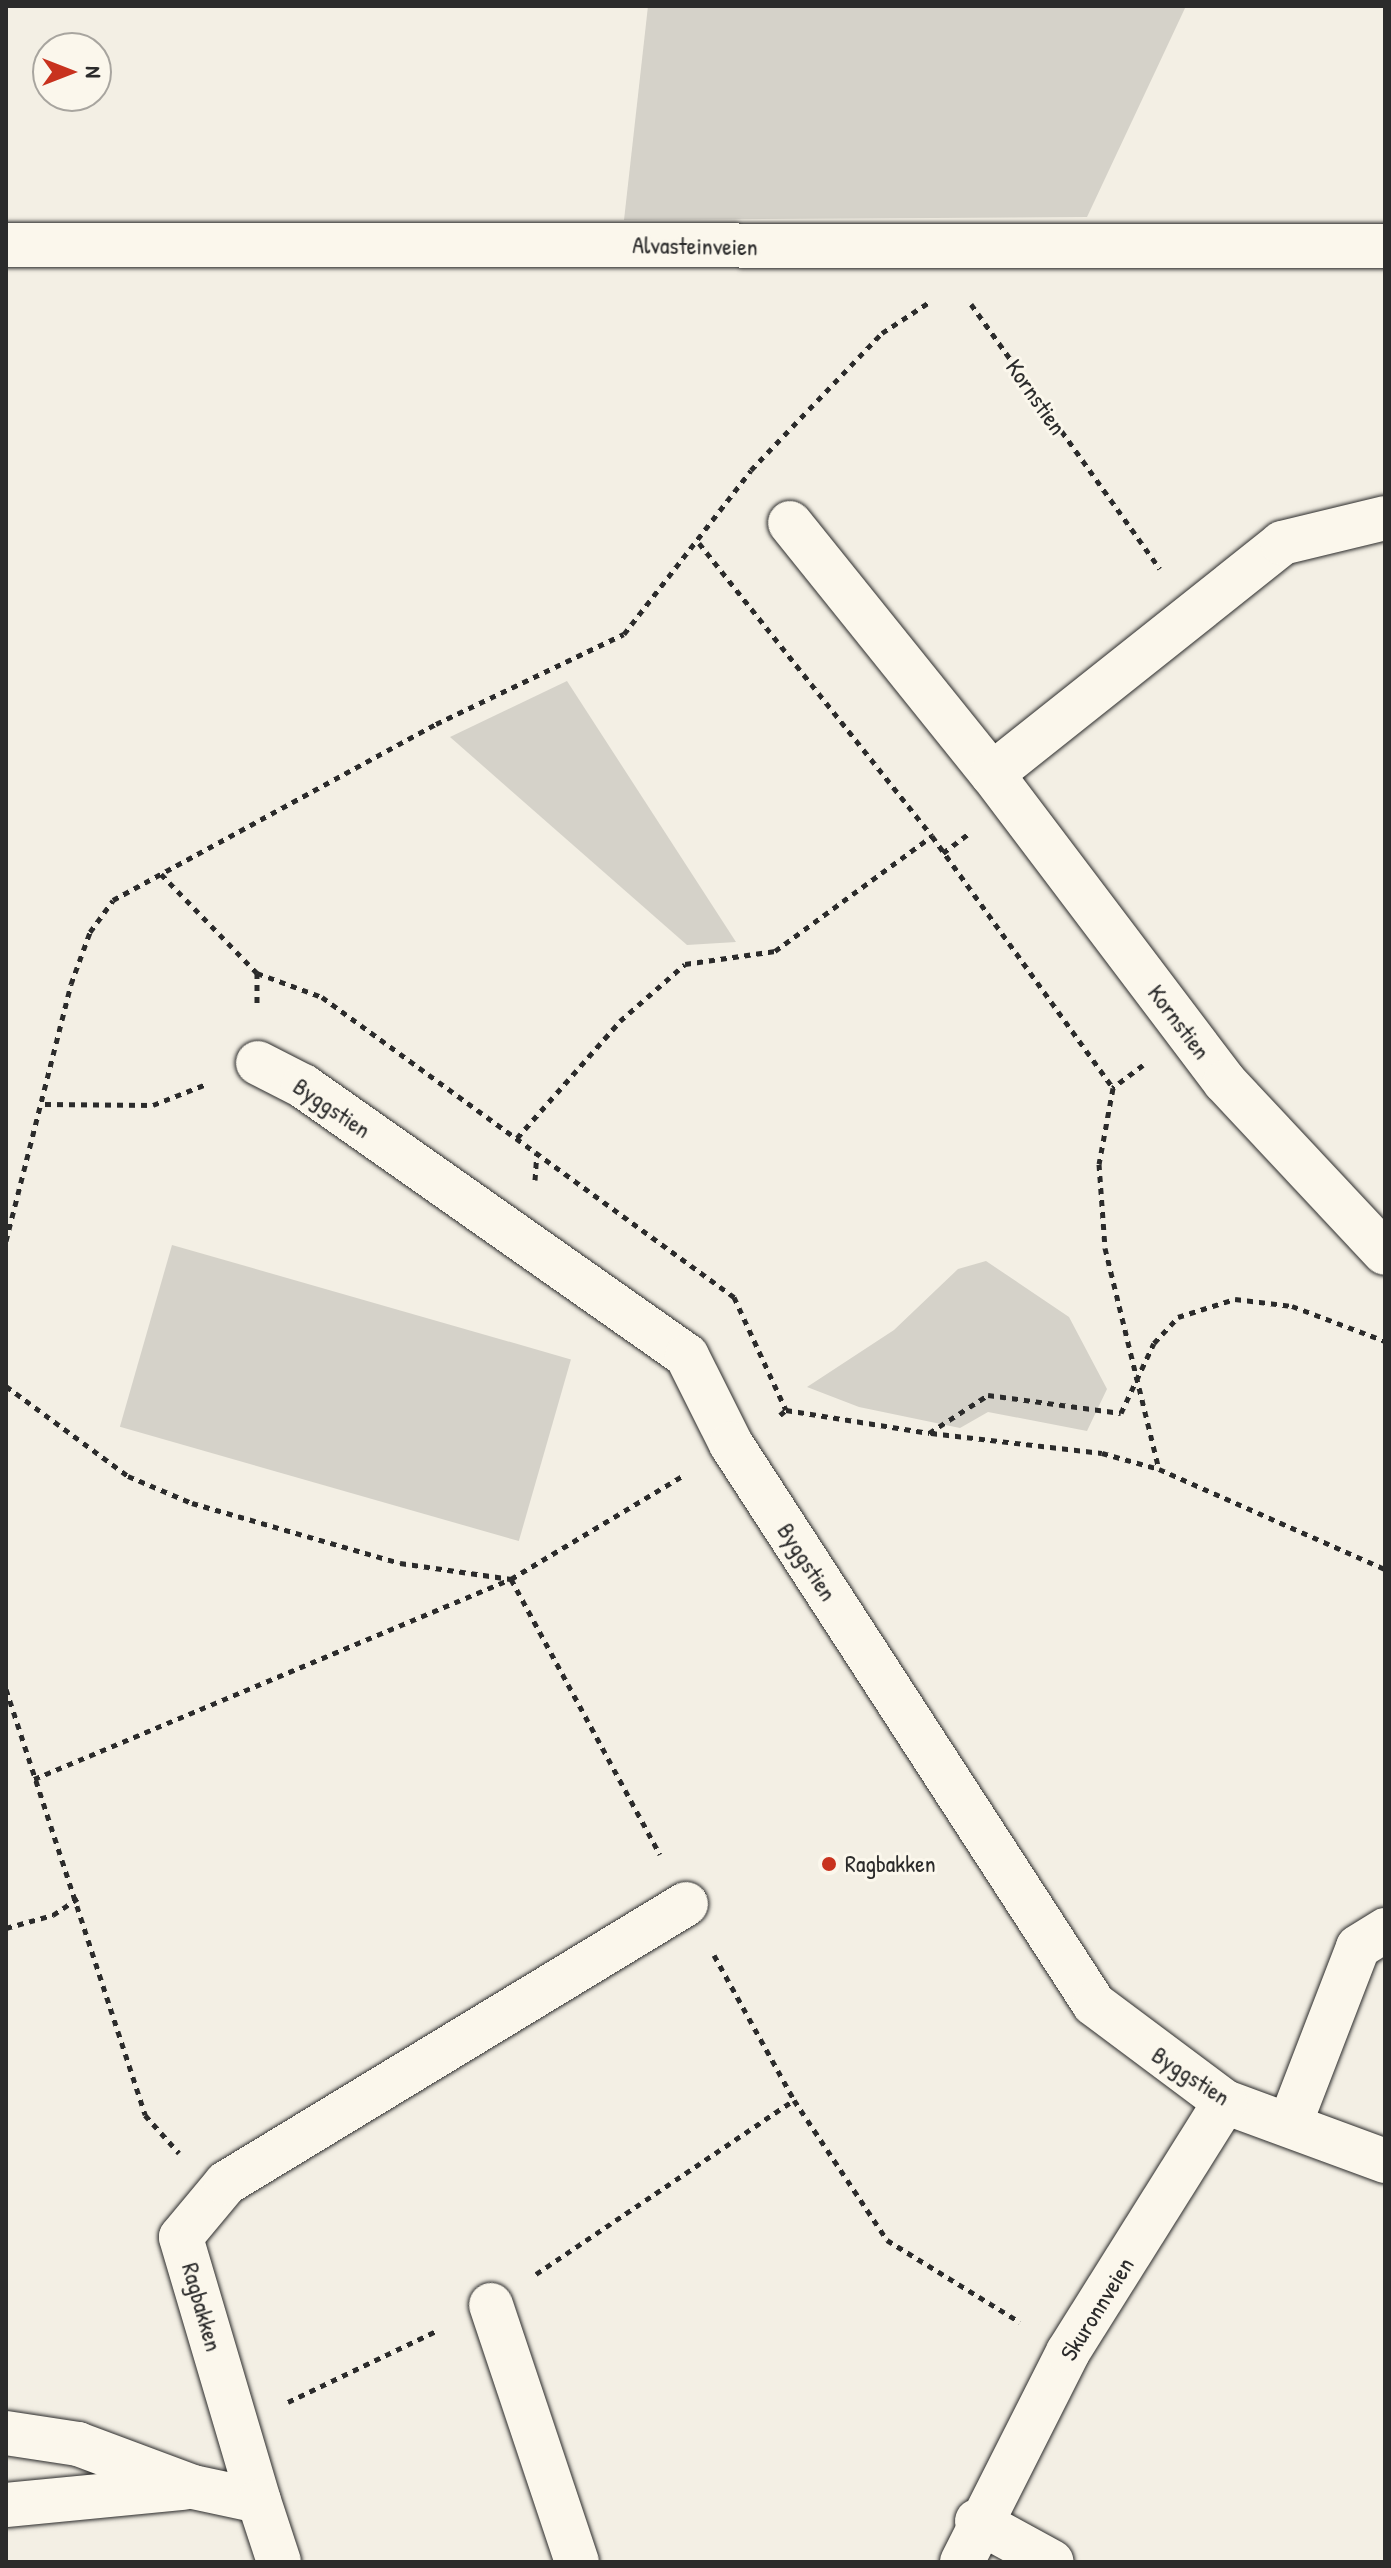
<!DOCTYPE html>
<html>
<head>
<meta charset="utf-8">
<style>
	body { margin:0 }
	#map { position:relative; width:1391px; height:2568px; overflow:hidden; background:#f3efe4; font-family:"Patrick Hand",sans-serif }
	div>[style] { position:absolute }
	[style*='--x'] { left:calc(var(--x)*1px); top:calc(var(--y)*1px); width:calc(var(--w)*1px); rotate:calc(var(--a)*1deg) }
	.green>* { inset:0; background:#d5d2c9; transform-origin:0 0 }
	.path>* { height:5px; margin-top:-2.5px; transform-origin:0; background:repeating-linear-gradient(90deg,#2b2b2b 0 6px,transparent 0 12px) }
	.roads { filter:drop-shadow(0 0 2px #2b2b2b) drop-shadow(0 0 2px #2b2b2b) }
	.street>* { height:44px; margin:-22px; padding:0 22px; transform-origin:22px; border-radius:22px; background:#fbf7ec }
	.secondary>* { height:44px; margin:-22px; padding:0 22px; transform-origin:22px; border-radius:22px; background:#fbf7ec }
	.dots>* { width:22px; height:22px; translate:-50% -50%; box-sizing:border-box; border:4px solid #fbf7ec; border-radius:50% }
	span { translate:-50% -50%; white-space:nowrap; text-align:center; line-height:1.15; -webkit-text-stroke:6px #fbf7ec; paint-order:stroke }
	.street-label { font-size:24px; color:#2b2b2b }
	.poi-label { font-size:24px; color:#2b2b2b }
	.left { translate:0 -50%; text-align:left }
	.frame { position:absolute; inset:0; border:8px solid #2b2b2b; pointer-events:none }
	.north { position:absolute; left:32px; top:32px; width:80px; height:80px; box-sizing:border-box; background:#fbf7ec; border:2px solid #a8a59f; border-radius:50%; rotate:90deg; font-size:22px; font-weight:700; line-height:32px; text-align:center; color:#2b2b2b }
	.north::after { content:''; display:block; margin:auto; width:28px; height:36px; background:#c8321e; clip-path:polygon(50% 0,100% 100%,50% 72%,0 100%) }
</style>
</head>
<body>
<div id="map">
	<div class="green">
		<div style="clip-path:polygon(648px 6px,1186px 6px,1087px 217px,624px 220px)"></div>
		<div style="clip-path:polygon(567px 681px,736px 942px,687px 945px,450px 737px)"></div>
		<div style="left:172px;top:1245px;width:415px;height:189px;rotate:16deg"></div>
		<div style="clip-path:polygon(986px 1261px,1069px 1317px,1107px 1389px,1087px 1431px,988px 1412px,960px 1428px,859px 1407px,807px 1387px,894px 1330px,958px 1269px)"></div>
	</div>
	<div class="path">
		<div style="--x:971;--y:304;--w:325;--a:54.5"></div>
		<div style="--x:699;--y:543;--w:374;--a:51.5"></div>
		<div style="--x:932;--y:836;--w:310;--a:54.3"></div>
		<div style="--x:943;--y:853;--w:31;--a:-37"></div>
		<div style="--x:161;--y:874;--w:138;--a:45.9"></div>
		<div style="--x:257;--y:973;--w:69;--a:20.3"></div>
		<div style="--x:322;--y:997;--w:510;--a:36.06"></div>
		<div style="--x:734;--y:1297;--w:124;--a:65.3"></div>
		<div style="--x:257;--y:973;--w:34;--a:90"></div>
		<div style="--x:1143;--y:1065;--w:38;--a:143"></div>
		<div style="--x:1113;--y:1088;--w:77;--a:100.4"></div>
		<div style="--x:1099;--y:1164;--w:84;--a:85.9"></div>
		<div style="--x:1105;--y:1248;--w:228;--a:76.3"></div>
		<div style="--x:45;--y:1104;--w:108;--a:0.5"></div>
		<div style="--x:153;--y:1105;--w:55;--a:-21.4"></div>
		<div style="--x:517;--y:1138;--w:156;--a:-48.6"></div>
		<div style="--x:620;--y:1021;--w:86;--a:-41.2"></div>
		<div style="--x:685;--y:964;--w:91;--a:-8.2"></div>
		<div style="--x:775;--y:951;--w:195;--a:-36.2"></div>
		<div style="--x:535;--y:1180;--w:28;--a:-86"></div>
		<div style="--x:6;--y:1241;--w:265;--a:-75.8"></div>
		<div style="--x:71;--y:984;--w:55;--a:-69.9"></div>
		<div style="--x:90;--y:932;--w:39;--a:-54"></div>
		<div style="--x:113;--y:900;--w:368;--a:-28.6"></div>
		<div style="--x:436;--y:724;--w:208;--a:-25.6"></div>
		<div style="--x:624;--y:634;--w:207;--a:-52.2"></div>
		<div style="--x:751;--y:470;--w:190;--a:-46.3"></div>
		<div style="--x:882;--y:333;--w:55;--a:-33.1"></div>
		<div style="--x:6;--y:1386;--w:152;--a:36.4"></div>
		<div style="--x:128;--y:1476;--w:69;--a:22.9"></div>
		<div style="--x:192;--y:1503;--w:216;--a:16.1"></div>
		<div style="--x:400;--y:1563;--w:112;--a:8.2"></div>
		<div style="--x:511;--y:1579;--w:313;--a:61.6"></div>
		<div style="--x:780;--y:1415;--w:8;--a:-40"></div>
		<div style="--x:786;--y:1410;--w:145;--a:9.1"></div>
		<div style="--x:929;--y:1433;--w:70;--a:-32.8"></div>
		<div style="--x:988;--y:1395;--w:134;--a:7.7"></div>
		<div style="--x:1121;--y:1413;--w:77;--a:-64.8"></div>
		<div style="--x:1154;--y:1343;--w:35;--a:-47"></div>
		<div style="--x:1178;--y:1317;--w:60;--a:-17.5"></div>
		<div style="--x:1235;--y:1299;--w:57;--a:7"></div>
		<div style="--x:1292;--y:1306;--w:99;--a:20.6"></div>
		<div style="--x:931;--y:1433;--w:172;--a:6.7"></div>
		<div style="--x:1102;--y:1453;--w:59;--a:15.7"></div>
		<div style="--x:1159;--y:1469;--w:247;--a:23.9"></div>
		<div style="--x:6;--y:1689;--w:448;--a:71.9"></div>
		<div style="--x:145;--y:2115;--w:51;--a:48.2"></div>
		<div style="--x:34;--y:1779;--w:517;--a:-22.75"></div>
		<div style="--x:511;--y:1579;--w:202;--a:-31"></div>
		<div style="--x:6;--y:1928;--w:49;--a:-15.5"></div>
		<div style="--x:53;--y:1915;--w:30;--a:-34"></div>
		<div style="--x:714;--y:1955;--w:166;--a:61.1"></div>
		<div style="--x:794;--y:2100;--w:168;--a:56.4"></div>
		<div style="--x:887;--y:2240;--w:156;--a:31.7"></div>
		<div style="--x:536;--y:2274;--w:311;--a:-34"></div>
		<div style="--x:288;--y:2402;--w:166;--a:-25.6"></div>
	</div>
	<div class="roads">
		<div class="street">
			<div style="--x:6;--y:245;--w:1379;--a:0.04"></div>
			<div style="--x:790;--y:523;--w:322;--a:51.2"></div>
			<div style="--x:992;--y:774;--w:386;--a:52.9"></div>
			<div style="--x:1225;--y:1082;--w:234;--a:46.9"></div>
			<div style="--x:992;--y:774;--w:371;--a:-38.5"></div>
			<div style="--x:1282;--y:543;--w:106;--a:-13.6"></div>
			<div style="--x:258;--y:1063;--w:51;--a:27.1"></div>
			<div style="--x:303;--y:1086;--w:469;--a:35.1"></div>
			<div style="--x:687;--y:1356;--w:98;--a:63.4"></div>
			<div style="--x:731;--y:1444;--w:667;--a:57.05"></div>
			<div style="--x:1094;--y:2004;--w:164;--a:36.8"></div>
			<div style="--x:1225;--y:2102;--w:171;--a:20.2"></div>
			<div style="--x:1291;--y:2121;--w:186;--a:-68.9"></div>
			<div style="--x:1358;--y:1947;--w:32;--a:-32"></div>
			<div style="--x:491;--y:2305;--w:271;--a:71.5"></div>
			<div style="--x:259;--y:2501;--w:275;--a:-106.5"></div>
			<div style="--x:181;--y:2237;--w:70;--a:-50.2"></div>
			<div style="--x:226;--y:2183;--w:538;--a:-31.24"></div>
			<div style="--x:977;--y:2521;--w:85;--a:28.7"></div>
			<div style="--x:962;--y:2562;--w:235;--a:-63.2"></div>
			<div style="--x:1068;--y:2352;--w:295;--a:-57.9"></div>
		</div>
		<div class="secondary">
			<div style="--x:6;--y:2433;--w:73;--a:8.7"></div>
			<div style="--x:78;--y:2444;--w:123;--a:20.5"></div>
			<div style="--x:193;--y:2487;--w:67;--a:12"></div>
			<div style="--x:259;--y:2501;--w:64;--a:71.8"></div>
			<div style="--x:6;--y:2505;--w:178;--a:-5.5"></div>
		</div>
	</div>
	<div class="dots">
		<div style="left:829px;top:1864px;background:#c8321e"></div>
	</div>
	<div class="street-label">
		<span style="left:695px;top:246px;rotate:1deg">Alvasteinveien</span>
		<span style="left:1036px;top:397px;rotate:55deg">Kornstien</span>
		<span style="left:1179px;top:1022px;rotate:53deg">Kornstien</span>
		<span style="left:332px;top:1108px;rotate:34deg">Byggstien</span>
		<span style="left:807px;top:1562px;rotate:57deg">Byggstien</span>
		<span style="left:1191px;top:2076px;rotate:33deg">Byggstien</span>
		<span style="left:202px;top:2307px;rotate:74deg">Ragbakken</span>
		<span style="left:1097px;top:2309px;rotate:-58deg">Skuronnveien</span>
	</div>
	<div class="poi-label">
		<span class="left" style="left:845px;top:1864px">Ragbakken</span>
	</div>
	<div class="frame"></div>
	<div class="north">N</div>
</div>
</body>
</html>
